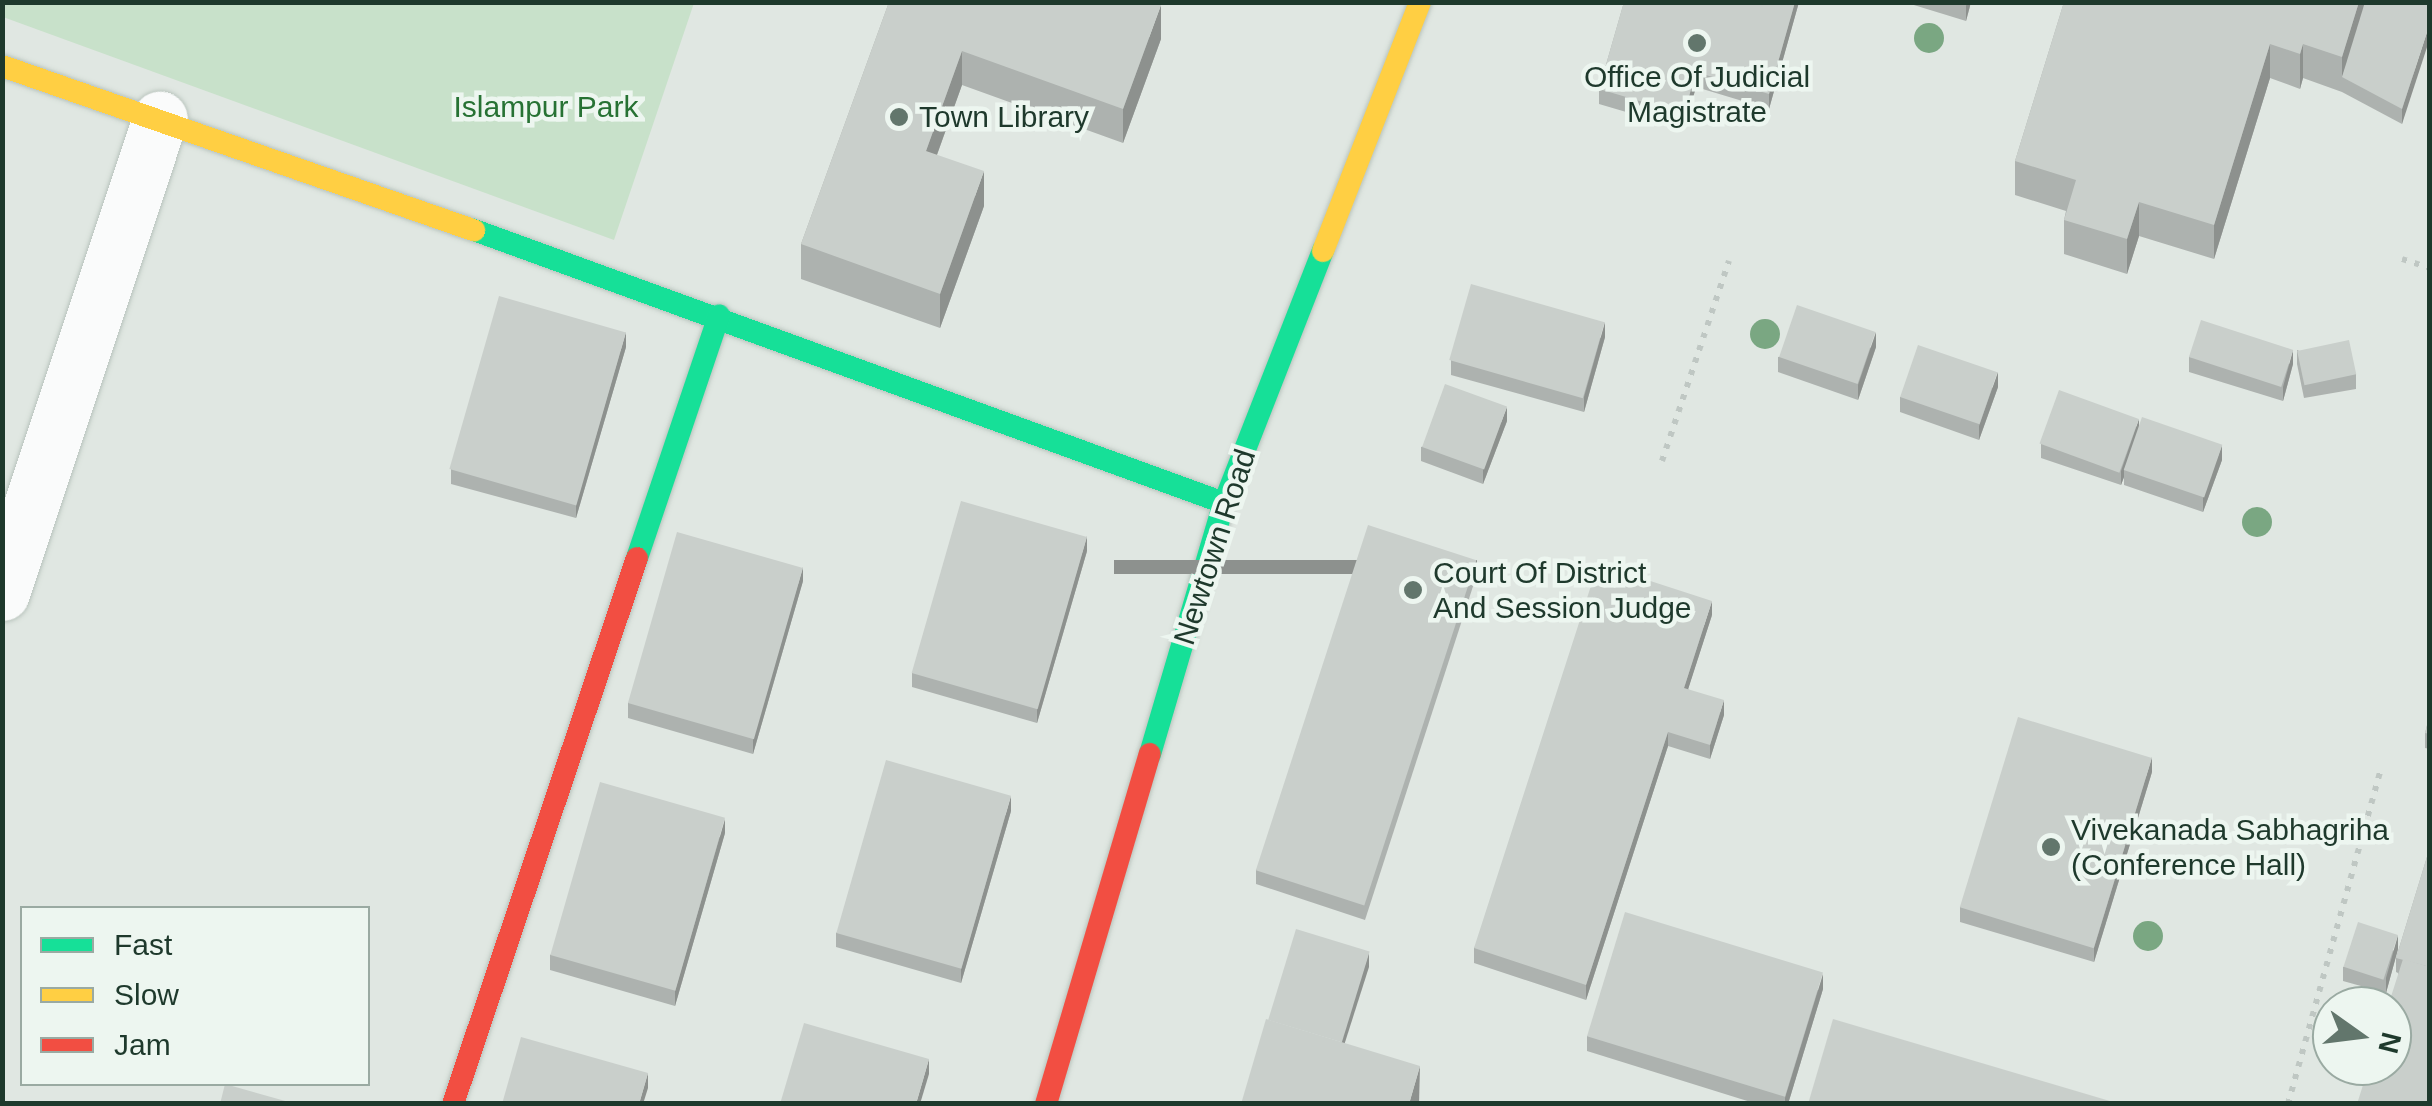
<!DOCTYPE html>
<html>
<head>
<meta charset="utf-8">
<style>
	body { margin:0 }
	#map { position:relative; width:2432px; height:1106px; overflow:hidden; background:#e0e7e2; font-family:Arial,sans-serif }
	div>[style] { position:absolute }
	[style*='--x'] { left:calc(var(--x)*1px); top:calc(var(--y)*1px); width:calc(var(--w)*1px); rotate:calc(var(--a)*1deg) }
	.green>* { inset:0; background:#c8e1ca }
	.path>* { height:6px; margin-top:-3px; transform-origin:0; background:repeating-linear-gradient(90deg,#bfc7c3 0 5px,transparent 0 13px) }
	.roads { filter:drop-shadow(0 0 2px #b9c4bd) drop-shadow(0 0 2px #b9c4bd) }
	.street>* { height:55px; margin:-27.5px; padding:0 27.5px; transform-origin:27.5px; border-radius:27.5px; background:#fafbfb }
	.fast>* { height:22px; margin:-11px; padding:0 11px; transform-origin:11px; border-radius:11px; background:#16e098 }
	.slow>* { height:22px; margin:-11px; padding:0 11px; transform-origin:11px; border-radius:11px; background:#ffcf43 }
	.jam>* { height:22px; margin:-11px; padding:0 11px; transform-origin:11px; border-radius:11px; background:#f24e42 }
	.trees>* { width:30px; height:30px; margin:-15px; border-radius:50%; background:#7aa782 }
	.wall>* { inset:0; background:#adb2af }
	.shaded-wall>* { inset:0; background:#8d918e; transform-origin:0 0 }
	.building>* { inset:0; background:#c9cfcb; transform-origin:0 0 }
	.dots>* { width:28px; height:28px; translate:-50% -50%; box-sizing:border-box; border:5px solid #edf6f0; border-radius:50% }
	span { translate:-50% -50%; white-space:nowrap; text-align:center; line-height:1.15; -webkit-text-stroke:9px #edf6f0; paint-order:stroke }
	.poi-label { font-size:30px; color:#1e392c }
	.left { translate:0 -50%; text-align:left }
	.park-label { font-size:30px; color:#277234 }
	.street-label { font-size:30px; color:#1e392c }
	.frame { position:absolute; inset:0; border:5px solid #1e392c; pointer-events:none }
	.legend { position:absolute; left:20px; top:906px; width:350px; height:180px; box-sizing:border-box; background:#edf6f0; border:2px solid #9aaaa2; margin:0; padding:12px 18px; list-style:none; font-size:30px; color:#1e392c }
	.legend li { display:flex; align-items:center; gap:20px; height:50px }
	.legend b { width:50px; border:2px solid #9aaaa2 }
	.north { position:absolute; left:2312px; top:986px; width:100px; height:100px; box-sizing:border-box; background:#edf6f0; border:2px solid #9aaaa2; border-radius:50%; rotate:104deg; font-size:28px; font-weight:700; line-height:40px; text-align:center; color:#1e392c }
	.north::after { content:''; display:block; margin:auto; width:35px; height:45px; background:#62766c; clip-path:polygon(50% 0,100% 100%,50% 72%,0 100%) }
</style>
</head>
<body>
<div id="map">
	<div class="green">
		<div style="clip-path:polygon(2px 3px,3px 2px,694px 3px,614px 240px,3px 17px)"></div>
	</div>
	<div class="path">
		<div style="--x:2402;--y:259;--w:29;--a:18"></div>
		<div style="--x:1662;--y:461;--w:211;--a:-71.5"></div>
		<div style="--x:2288;--y:1104;--w:345;--a:-74.5"></div>
	</div>
	<div class="roads">
		<div class="street">
			<div style="--x:2;--y:593;--w:500;--a:-71.6"></div>
		</div>
		<div class="fast">
			<div style="--x:474;--y:230;--w:798;--a:20"></div>
			<div style="--x:637;--y:558;--w:256;--a:-71.3"></div>
			<div style="--x:1150;--y:754;--w:262;--a:-73.6"></div>
			<div style="--x:1224;--y:503;--w:271;--a:-68.6"></div>
		</div>
		<div class="slow">
			<div style="--x:2;--y:66;--w:500;--a:19.2"></div>
			<div style="--x:1323;--y:251;--w:267;--a:-68.7"></div>
		</div>
		<div class="jam">
			<div style="--x:453;--y:1104;--w:576;--a:-71.38"></div>
			<div style="--x:1046;--y:1104;--w:365;--a:-73.5"></div>
		</div>
	</div>
	<div class="trees">
		<div style="left:1929px;top:38px"></div>
		<div style="left:1765px;top:334px"></div>
		<div style="left:2257px;top:522px"></div>
		<div style="left:2148px;top:936px"></div>
	</div>
	<div class="wall">
		<div style="clip-path:polygon(889px 2px,1161px 39px,1123px 143px,962px 85px,937px 155px,984px 206px,940px 328px,801px 279px,801px 244px)"></div>
		<div style="clip-path:polygon(1624px 2px,1799px 2px,1769px 109px,1696px 87px,1684px 129px,1599px 104px,1599px 89px)"></div>
		<div style="clip-path:polygon(1904px 2px,1971px 2px,1966px 21px)"></div>
		<div style="clip-path:polygon(2064px 2px,2430px 2px,2402px 124px,2342px 92px,2303px 78px,2300px 89px,2270px 78px,2214px 259px,2139px 236px,2127px 274px,2064px 254px,2064px 220px,2066px 211px,2015px 195px,2015px 161px)"></div>
		<div style="clip-path:polygon(1605px 337px,1584px 412px,1451px 375px,1451px 360px)"></div>
		<div style="clip-path:polygon(626px 347px,576px 518px,451px 484px,451px 469px)"></div>
		<div style="clip-path:polygon(1876px 347px,1858px 400px,1778px 372px,1778px 357px)"></div>
		<div style="clip-path:polygon(2297px 350px,2356px 374px,2356px 389px,2304px 398px,2297px 364px)"></div>
		<div style="clip-path:polygon(2189px 357px,2293px 364px,2283px 401px,2189px 372px)"></div>
		<div style="clip-path:polygon(1998px 387px,1979px 440px,1900px 412px,1900px 397px)"></div>
		<div style="clip-path:polygon(1507px 421px,1483px 484px,1421px 461px,1421px 447px)"></div>
		<div style="clip-path:polygon(2139px 426px,2222px 460px,2203px 512px,2124px 485px,2124px 477px,2121px 485px,2041px 458px,2041px 444px)"></div>
		<div style="clip-path:polygon(1087px 551px,1037px 723px,912px 687px,912px 673px)"></div>
		<div style="clip-path:polygon(1477px 574px,1365px 920px,1256px 884px,1256px 870px)"></div>
		<div style="clip-path:polygon(803px 581px,753px 754px,628px 718px,628px 703px)"></div>
		<div style="clip-path:polygon(1712px 615px,1688px 689px,1724px 715px,1710px 759px,1668px 746px,1586px 1000px,1474px 963px,1474px 948px)"></div>
		<div style="clip-path:polygon(2430px 714px,2430px 749px,2425px 748px,2425px 733px)"></div>
		<div style="clip-path:polygon(2152px 772px,2094px 962px,1960px 922px,1960px 907px)"></div>
		<div style="clip-path:polygon(1011px 811px,961px 983px,836px 947px,836px 933px)"></div>
		<div style="clip-path:polygon(725px 833px,675px 1006px,550px 970px,550px 955px)"></div>
		<div style="clip-path:polygon(2430px 847px,2430px 1104px,2398px 973px,2396px 972px,2396px 958px)"></div>
		<div style="clip-path:polygon(2398px 949px,2386px 993px,2343px 981px,2343px 967px)"></div>
		<div style="clip-path:polygon(1823px 989px,1788px 1104px,1757px 1104px,1587px 1051px,1587px 1036px)"></div>
	</div>
	<div class="shaded-wall">
		<div style="clip-path:polygon(1795px 2px,1799px 2px,1769px 109px,1769px 94px)"></div>
		<div style="clip-path:polygon(1967px 2px,1971px 2px,1966px 21px,1966px 6px)"></div>
		<div style="clip-path:polygon(2359px 2px,2369px 2px,2342px 77px,2342px 57px)"></div>
		<div style="clip-path:polygon(1161px 5px,1161px 39px,1123px 143px,1123px 109px)"></div>
		<div style="clip-path:polygon(2430px 23px,2430px 38px,2402px 124px,2402px 109px)"></div>
		<div style="clip-path:polygon(2270px 44px,2270px 78px,2214px 259px,2214px 225px)"></div>
		<div style="clip-path:polygon(2303px 44px,2303px 78px,2300px 89px,2300px 54px)"></div>
		<div style="clip-path:polygon(962px 51px,962px 85px,926px 185px,926px 151px)"></div>
		<div style="clip-path:polygon(1696px 72px,1696px 87px,1684px 129px,1684px 114px)"></div>
		<div style="clip-path:polygon(984px 171px,984px 206px,940px 328px,940px 294px)"></div>
		<div style="clip-path:polygon(2139px 202px,2139px 236px,2127px 274px,2127px 239px)"></div>
		<div style="clip-path:polygon(1605px 322px,1605px 337px,1584px 412px,1584px 397px)"></div>
		<div style="clip-path:polygon(626px 332px,626px 347px,576px 518px,576px 504px)"></div>
		<div style="clip-path:polygon(1876px 332px,1876px 347px,1858px 400px,1858px 385px)"></div>
		<div style="clip-path:polygon(2293px 350px,2293px 364px,2283px 401px,2283px 387px)"></div>
		<div style="clip-path:polygon(1998px 372px,1998px 387px,1979px 440px,1979px 426px)"></div>
		<div style="clip-path:polygon(1507px 407px,1507px 421px,1483px 484px,1483px 470px)"></div>
		<div style="clip-path:polygon(2139px 419px,2139px 433px,2124px 470px,2124px 477px,2121px 485px,2121px 471px)"></div>
		<div style="clip-path:polygon(2222px 445px,2222px 460px,2203px 512px,2203px 497px)"></div>
		<div style="clip-path:polygon(1087px 536px,1087px 551px,1037px 723px,1037px 709px)"></div>
		<div style="left:1477px;top:560px;width:14px;height:363px;rotate:90deg"></div>
		<div style="clip-path:polygon(803px 567px,803px 581px,753px 754px,753px 739px)"></div>
		<div style="clip-path:polygon(1712px 601px,1712px 615px,1684px 702px,1684px 688px)"></div>
		<div style="clip-path:polygon(1724px 700px,1724px 715px,1710px 759px,1710px 745px)"></div>
		<div style="clip-path:polygon(1668px 732px,1668px 746px,1586px 1000px,1586px 985px)"></div>
		<div style="clip-path:polygon(2152px 757px,2152px 772px,2094px 962px,2094px 948px)"></div>
		<div style="clip-path:polygon(1011px 796px,1011px 811px,961px 983px,961px 969px)"></div>
		<div style="clip-path:polygon(725px 819px,725px 833px,675px 1006px,675px 991px)"></div>
		<div style="clip-path:polygon(2398px 935px,2398px 949px,2386px 993px,2386px 978px)"></div>
		<div style="clip-path:polygon(1369px 952px,1369px 967px,1340px 1058px,1340px 1044px)"></div>
		<div style="clip-path:polygon(1823px 974px,1823px 989px,1788px 1104px,1785px 1104px,1785px 1098px)"></div>
		<div style="clip-path:polygon(929px 1059px,929px 1074px,920px 1104px,916px 1104px)"></div>
		<div style="clip-path:polygon(1420px 1066px,1419px 1104px,1409px 1104px)"></div>
		<div style="clip-path:polygon(648px 1073px,648px 1088px,643px 1104px,639px 1104px)"></div>
	</div>
	<div class="building">
		<div style="clip-path:polygon(889px 2px,1155px 2px,1161px 5px,1123px 109px,962px 51px,926px 151px,984px 171px,940px 294px,801px 244px)"></div>
		<div style="clip-path:polygon(1624px 2px,1795px 2px,1769px 94px,1696px 72px,1684px 114px,1599px 89px)"></div>
		<div style="clip-path:polygon(2064px 2px,2359px 2px,2342px 57px,2303px 44px,2300px 54px,2270px 44px,2214px 225px,2139px 202px,2127px 239px,2064px 220px,2076px 180px,2015px 161px)"></div>
		<div style="clip-path:polygon(2365px 2px,2430px 2px,2430px 23px,2402px 109px,2342px 77px)"></div>
		<div style="left:1471px;top:284px;width:139px;height:79px;rotate:16deg"></div>
		<div style="left:499px;top:296px;width:132px;height:180px;rotate:16deg"></div>
		<div style="left:1797px;top:305px;width:83px;height:55px;rotate:19deg"></div>
		<div style="left:2201px;top:320px;width:97px;height:39px;rotate:18deg"></div>
		<div style="left:2349px;top:340px;width:35px;height:53px;rotate:78deg"></div>
		<div style="left:1918px;top:345px;width:84px;height:55px;rotate:19deg"></div>
		<div style="left:1445px;top:384px;width:66px;height:67px;rotate:20deg"></div>
		<div style="left:2059px;top:390px;width:85px;height:57px;rotate:20deg"></div>
		<div style="left:2142px;top:417px;width:85px;height:56px;rotate:19deg"></div>
		<div style="left:961px;top:501px;width:131px;height:179px;rotate:16deg"></div>
		<div style="left:1368px;top:525px;width:114px;height:363px;rotate:18deg"></div>
		<div style="left:677px;top:532px;width:131px;height:178px;rotate:16deg"></div>
		<div style="clip-path:polygon(1598px 564px,1712px 601px,1684px 688px,1724px 700px,1710px 745px,1668px 732px,1586px 985px,1474px 948px)"></div>
		<div style="clip-path:polygon(2430px 714px,2430px 734px,2425px 733px)"></div>
		<div style="left:2018px;top:717px;width:140px;height:199px;rotate:17deg"></div>
		<div style="left:886px;top:760px;width:130px;height:180px;rotate:16deg"></div>
		<div style="left:600px;top:782px;width:130px;height:180px;rotate:16deg"></div>
		<div style="clip-path:polygon(2430px 847px,2430px 967px,2396px 958px)"></div>
		<div style="left:1625px;top:912px;width:207px;height:130px;rotate:17deg"></div>
		<div style="left:2358px;top:922px;width:42px;height:47px;rotate:18deg"></div>
		<div style="left:1296px;top:929px;width:77px;height:95px;rotate:17deg"></div>
		<div style="clip-path:polygon(2403px 959px,2430px 967px,2430px 1104px,2357px 1104px,2369px 1066px,2392px 1066px,2392px 1006px,2388px 1006px)"></div>
		<div style="clip-path:polygon(1266px 1019px,1420px 1066px,1409px 1104px,1241px 1104px)"></div>
		<div style="clip-path:polygon(1833px 1019px,2120px 1104px,1808px 1104px)"></div>
		<div style="clip-path:polygon(804px 1023px,929px 1059px,916px 1104px,780px 1104px)"></div>
		<div style="clip-path:polygon(521px 1037px,648px 1073px,639px 1104px,502px 1104px)"></div>
		<div style="clip-path:polygon(225px 1084px,296px 1104px,220px 1104px)"></div>
	</div>
	<div class="dots">
		<div style="left:1697px;top:43px;background:#62766c"></div>
		<div style="left:899px;top:117px;background:#62766c"></div>
		<div style="left:1413px;top:590px;background:#62766c"></div>
		<div style="left:2051px;top:847px;background:#62766c"></div>
	</div>
	<div class="poi-label">
		<span style="left:1697px;top:94px">Office Of Judicial<br>Magistrate</span>
		<span class="left" style="left:919px;top:117px">Town Library</span>
		<span class="left" style="left:1433px;top:590px">Court Of District<br>And Session Judge</span>
		<span class="left" style="left:2071px;top:847px">Vivekanada Sabhagriha<br>(Conference Hall)</span>
	</div>
	<div class="park-label">
		<span style="left:546px;top:107px">Islampur Park</span>
	</div>
	<div class="street-label">
		<span style="left:1215px;top:547px;rotate:-72deg">Newtown Road</span>
	</div>
	<div class="frame"></div>
	<ul class="legend">
	<li><b style="height:12px;background:#16e098"></b>Fast</li>
	<li><b style="height:12px;background:#ffcf43"></b>Slow</li>
	<li><b style="height:12px;background:#f24e42"></b>Jam</li>
	</ul>
	<div class="north">N</div>
</div>
</body>
</html>
